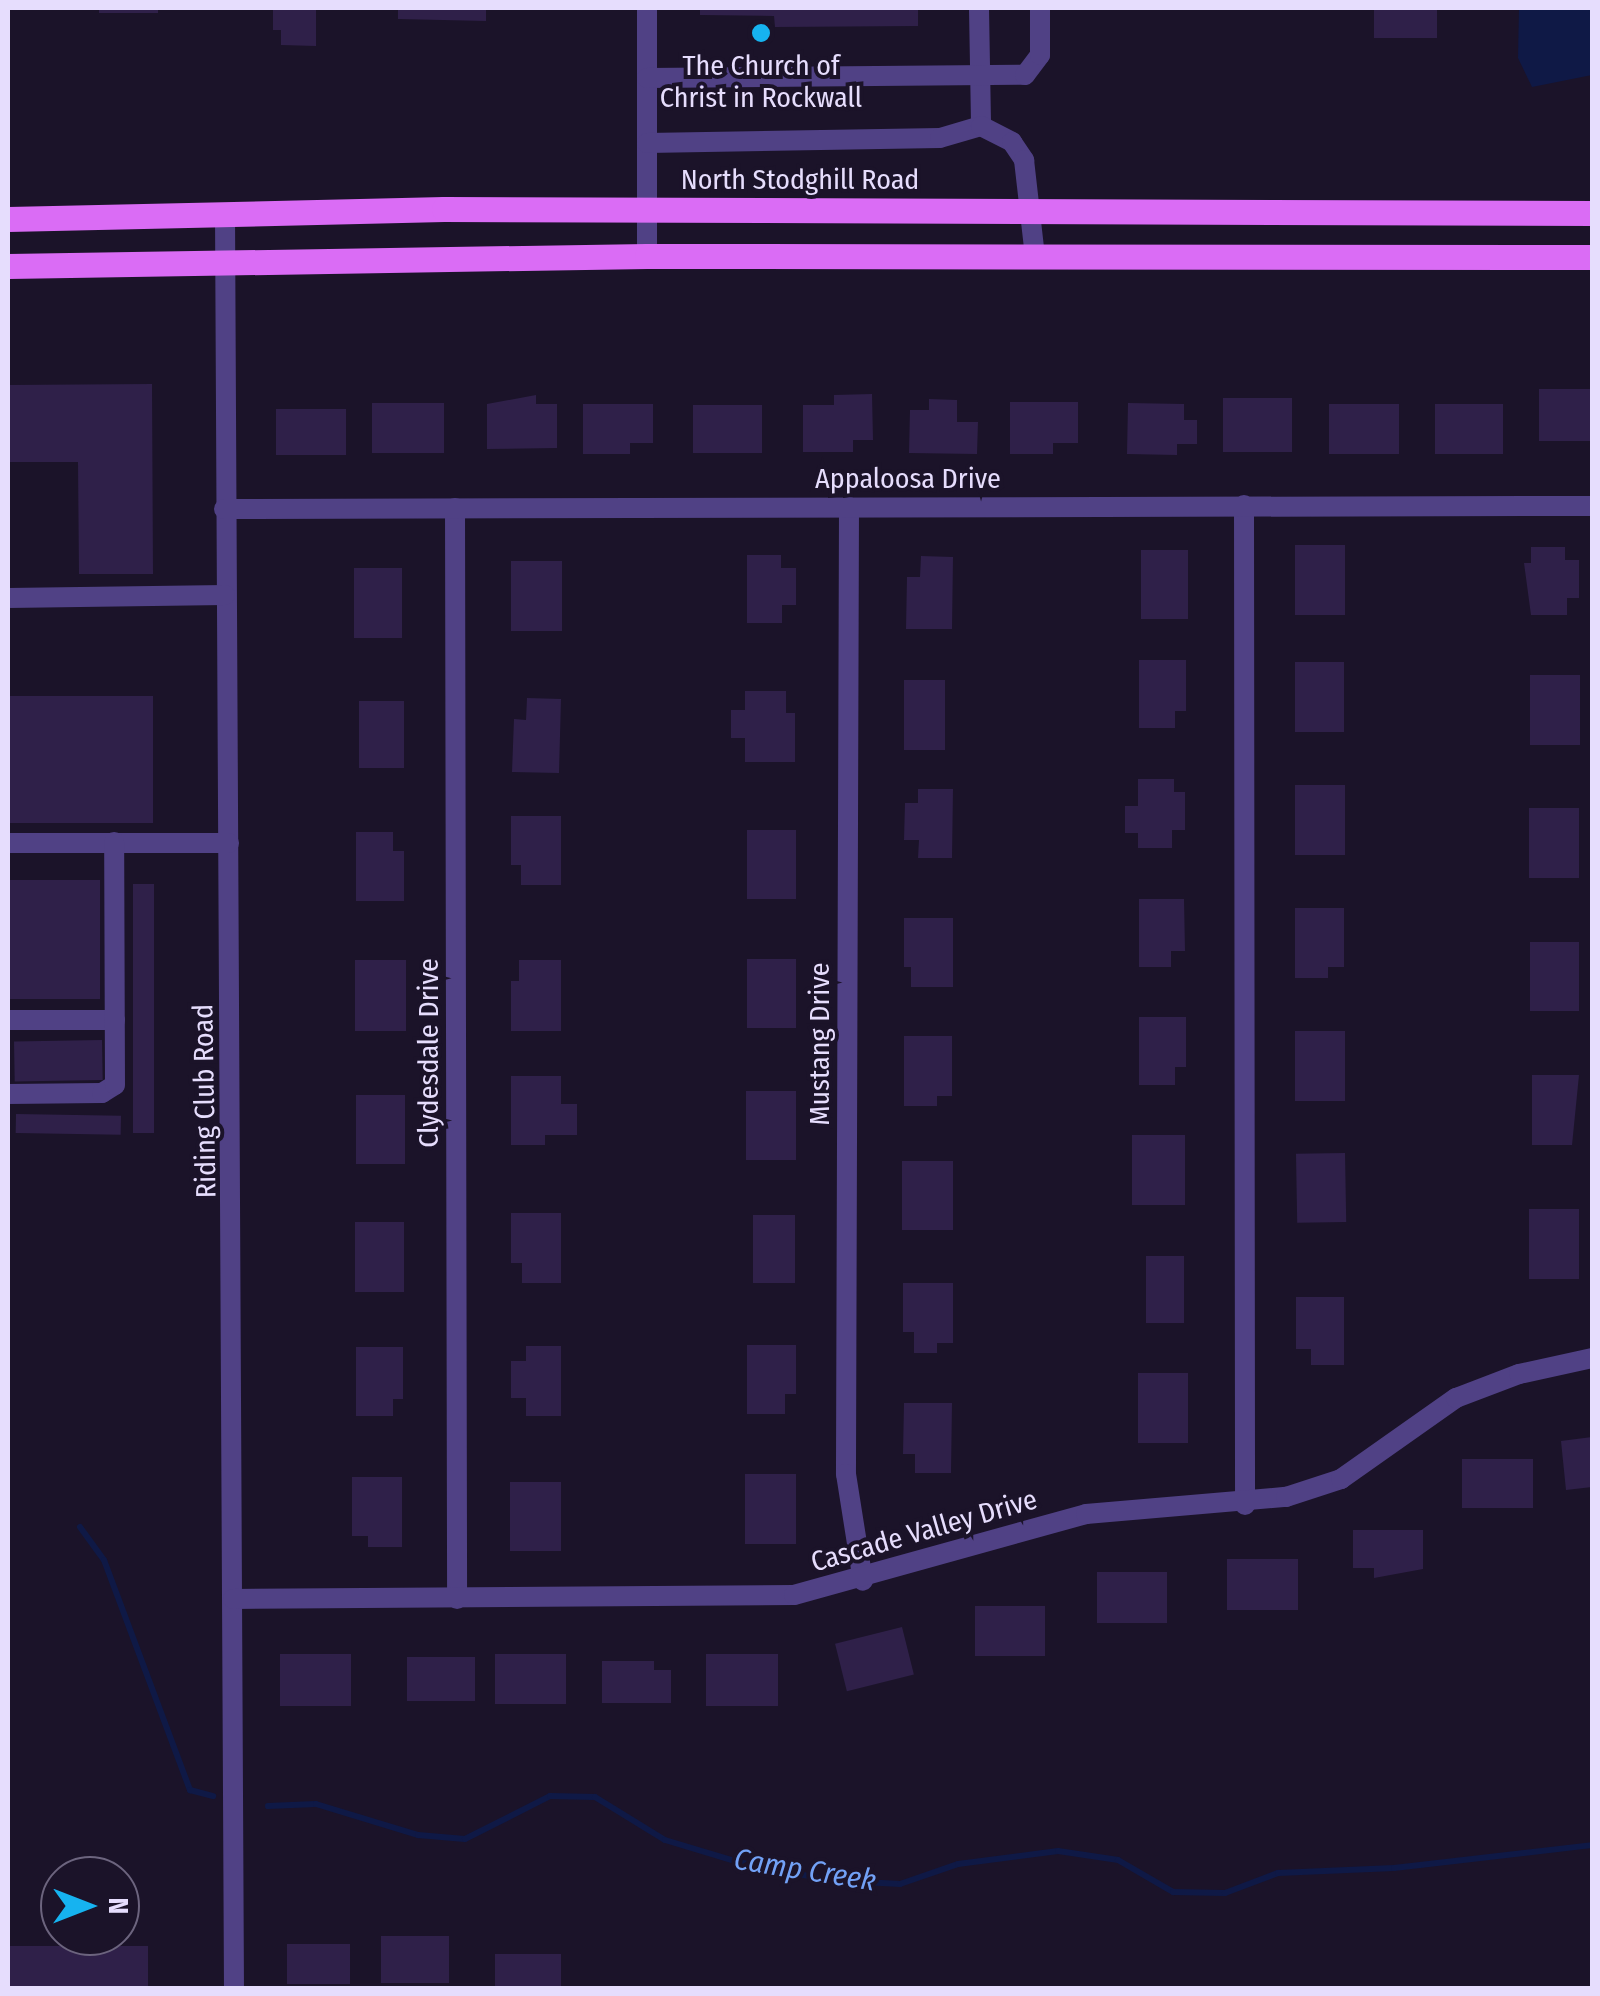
<!DOCTYPE html>
<html>
<head>
<meta charset="utf-8">
<style>
	body { margin:0 }
	#map { position:relative; width:1600px; height:1996px; overflow:hidden; background:#1b1329; font-family:"Fira Sans Condensed",sans-serif }
	div>[style] { position:absolute }
	[style*='--x'] { left:calc(var(--x)*1px); top:calc(var(--y)*1px); width:calc(var(--w)*1px); rotate:calc(var(--a)*1deg) }
	.water>* { inset:0; background:#0f1946 }
	.stream>* { height:6px; margin:-3px; padding:0 3px; transform-origin:3px; border-radius:3px; background:#0f1946 }
	.building>* { inset:0; background:#2f2049; transform-origin:0 0 }
	.minor>* { height:20px; margin:-10px; padding:0 10px; transform-origin:10px; border-radius:10px; background:#504185 }
	.major>* { height:25px; margin:-12.5px; padding:0 12.5px; transform-origin:12.5px; border-radius:12.5px; background:#da6cf5 }
	.dots>* { width:28px; height:28px; translate:-50% -50%; box-sizing:border-box; border:5px solid #1b1329; border-radius:50% }
	span { translate:-50% -50%; white-space:nowrap; text-align:center; line-height:1.15; -webkit-text-stroke:8px #1b1329; paint-order:stroke }
	.poi-label { font-size:28px; color:#e6ddfd }
	.street-label { font-size:28px; color:#e6ddfd }
	.water-label { font-size:30px; color:#72a1f6; font-style:italic }
	.frame { position:absolute; inset:0; border:10px solid #e6ddfd; pointer-events:none }
	.north { position:absolute; left:40px; top:1856px; width:100px; height:100px; box-sizing:border-box; background:#1b1329; border:2px solid #6c647e; border-radius:50%; rotate:90deg; font-size:28px; font-weight:700; line-height:40px; text-align:center; color:#e6ddfd }
	.north::after { content:''; display:block; margin:auto; width:35px; height:45px; background:#16b3f0; clip-path:polygon(50% 0,100% 100%,50% 72%,0 100%) }
</style>
</head>
<body>
<div id="map">
	<div class="water">
		<div style="clip-path:polygon(1519px 8px,1592px 8px,1592px 75px,1532px 87px,1518px 58px)"></div>
	</div>
	<div class="stream">
		<div style="--x:80;--y:1527;--w:41;--a:54"></div>
		<div style="--x:104;--y:1560;--w:246;--a:69.5"></div>
		<div style="--x:190;--y:1790;--w:24;--a:15"></div>
		<div style="--x:268;--y:1806;--w:48;--a:-2.4"></div>
		<div style="--x:316;--y:1804;--w:107;--a:16.9"></div>
		<div style="--x:418;--y:1835;--w:47;--a:4.9"></div>
		<div style="--x:465;--y:1839;--w:95;--a:-26.8"></div>
		<div style="--x:550;--y:1796;--w:45;--a:1.3"></div>
		<div style="--x:595;--y:1797;--w:82;--a:31.6"></div>
		<div style="--x:665;--y:1840;--w:76;--a:16.8"></div>
		<div style="--x:738;--y:1862;--w:93;--a:11.2"></div>
		<div style="--x:829;--y:1880;--w:71;--a:3.2"></div>
		<div style="--x:900;--y:1884;--w:61;--a:-19"></div>
		<div style="--x:958;--y:1864;--w:101;--a:-7.4"></div>
		<div style="--x:1058;--y:1851;--w:61;--a:8.5"></div>
		<div style="--x:1118;--y:1860;--w:64;--a:30.2"></div>
		<div style="--x:1173;--y:1892;--w:52;--a:1.1"></div>
		<div style="--x:1225;--y:1893;--w:57;--a:-20.7"></div>
		<div style="--x:1278;--y:1873;--w:116;--a:-2.5"></div>
		<div style="--x:1394;--y:1868;--w:199;--a:-6.6"></div>
	</div>
	<div class="building">
		<div style="left:99px;top:8px;width:59px;height:5px"></div>
		<div style="clip-path:polygon(273px 8px,316px 8px,316px 46px,281px 45px,281px 30px,273px 30px)"></div>
		<div style="clip-path:polygon(398px 8px,486px 8px,486px 21px,398px 19px)"></div>
		<div style="clip-path:polygon(700px 8px,918px 8px,918px 26px,775px 27px,774px 16px,700px 15px)"></div>
		<div style="left:1374px;top:8px;width:63px;height:30px"></div>
		<div style="clip-path:polygon(152px 384px,153px 574px,79px 574px,78px 462px,8px 462px,8px 385px)"></div>
		<div style="left:1539px;top:389px;width:53px;height:52px"></div>
		<div style="clip-path:polygon(872px 394px,873px 440px,853px 440px,853px 452px,803px 452px,803px 405px,834px 405px,834px 395px)"></div>
		<div style="clip-path:polygon(536px 395px,536px 404px,557px 404px,557px 448px,487px 449px,487px 404px)"></div>
		<div style="left:1223px;top:398px;width:69px;height:54px"></div>
		<div style="clip-path:polygon(929px 399px,957px 400px,957px 422px,978px 422px,977px 454px,909px 453px,910px 410px,929px 410px)"></div>
		<div style="clip-path:polygon(1010px 402px,1078px 402px,1078px 443px,1053px 443px,1053px 454px,1010px 454px)"></div>
		<div style="left:372px;top:403px;width:72px;height:50px"></div>
		<div style="clip-path:polygon(1128px 403px,1184px 404px,1184px 420px,1197px 420px,1197px 444px,1177px 444px,1177px 455px,1127px 454px)"></div>
		<div style="clip-path:polygon(583px 404px,653px 404px,653px 443px,630px 443px,630px 454px,583px 454px)"></div>
		<div style="left:1329px;top:404px;width:70px;height:50px"></div>
		<div style="left:1435px;top:404px;width:68px;height:50px"></div>
		<div style="left:693px;top:405px;width:69px;height:48px"></div>
		<div style="left:276px;top:409px;width:70px;height:46px"></div>
		<div style="left:1295px;top:545px;width:50px;height:70px"></div>
		<div style="clip-path:polygon(1531px 547px,1565px 547px,1565px 560px,1579px 560px,1579px 598px,1567px 598px,1567px 615px,1531px 615px,1524px 563px,1531px 563px)"></div>
		<div style="left:1141px;top:550px;width:47px;height:69px"></div>
		<div style="clip-path:polygon(747px 555px,781px 555px,781px 568px,796px 568px,796px 605px,782px 605px,782px 623px,747px 623px)"></div>
		<div style="clip-path:polygon(921px 556px,953px 557px,952px 629px,906px 629px,907px 577px,920px 577px)"></div>
		<div style="left:511px;top:561px;width:51px;height:70px"></div>
		<div style="left:354px;top:568px;width:48px;height:70px"></div>
		<div style="clip-path:polygon(1139px 660px,1186px 660px,1186px 711px,1175px 711px,1175px 728px,1139px 728px)"></div>
		<div style="left:1295px;top:662px;width:49px;height:70px"></div>
		<div style="left:1530px;top:675px;width:50px;height:70px"></div>
		<div style="left:904px;top:680px;width:41px;height:70px"></div>
		<div style="clip-path:polygon(745px 691px,786px 691px,786px 713px,795px 713px,795px 762px,745px 762px,745px 738px,731px 738px,731px 710px,745px 710px)"></div>
		<div style="left:153px;top:696px;width:127px;height:145px;rotate:90deg"></div>
		<div style="clip-path:polygon(527px 698px,561px 699px,559px 773px,512px 772px,514px 719px,526px 720px)"></div>
		<div style="left:359px;top:701px;width:45px;height:67px"></div>
		<div style="clip-path:polygon(1138px 779px,1174px 779px,1174px 792px,1185px 792px,1185px 830px,1172px 830px,1172px 848px,1138px 848px,1138px 833px,1125px 833px,1125px 806px,1138px 806px)"></div>
		<div style="left:1295px;top:785px;width:50px;height:70px"></div>
		<div style="clip-path:polygon(918px 789px,953px 789px,952px 858px,918px 858px,919px 840px,904px 840px,905px 803px,918px 803px)"></div>
		<div style="left:1529px;top:808px;width:50px;height:70px"></div>
		<div style="clip-path:polygon(511px 816px,561px 816px,561px 885px,521px 885px,521px 865px,511px 865px)"></div>
		<div style="left:747px;top:830px;width:49px;height:69px"></div>
		<div style="clip-path:polygon(356px 832px,393px 832px,393px 851px,404px 851px,404px 901px,356px 901px)"></div>
		<div style="left:100px;top:880px;width:119px;height:92px;rotate:90deg"></div>
		<div style="left:133px;top:884px;width:21px;height:249px"></div>
		<div style="clip-path:polygon(1139px 899px,1184px 899px,1185px 951px,1171px 951px,1171px 967px,1139px 967px)"></div>
		<div style="clip-path:polygon(1295px 908px,1344px 908px,1344px 967px,1328px 967px,1328px 978px,1295px 978px)"></div>
		<div style="clip-path:polygon(904px 918px,953px 918px,953px 987px,911px 987px,911px 967px,904px 967px)"></div>
		<div style="left:1530px;top:942px;width:49px;height:69px"></div>
		<div style="left:747px;top:959px;width:49px;height:69px"></div>
		<div style="left:355px;top:960px;width:51px;height:71px"></div>
		<div style="clip-path:polygon(519px 960px,561px 960px,561px 1031px,511px 1031px,511px 981px,519px 981px)"></div>
		<div style="clip-path:polygon(1139px 1017px,1186px 1017px,1186px 1067px,1175px 1067px,1175px 1085px,1139px 1085px)"></div>
		<div style="left:1295px;top:1031px;width:50px;height:70px"></div>
		<div style="clip-path:polygon(904px 1036px,952px 1036px,952px 1096px,937px 1096px,937px 1106px,904px 1106px)"></div>
		<div style="left:102px;top:1040px;width:40px;height:88px;rotate:89deg"></div>
		<div style="clip-path:polygon(1532px 1075px,1579px 1075px,1572px 1145px,1532px 1145px)"></div>
		<div style="clip-path:polygon(511px 1076px,561px 1076px,561px 1104px,577px 1104px,577px 1135px,545px 1135px,545px 1145px,511px 1145px)"></div>
		<div style="left:746px;top:1091px;width:50px;height:69px"></div>
		<div style="left:356px;top:1095px;width:49px;height:69px"></div>
		<div style="left:16px;top:1114px;width:105px;height:19px;rotate:1deg"></div>
		<div style="left:1132px;top:1135px;width:53px;height:70px"></div>
		<div style="left:1345px;top:1153px;width:69px;height:49px;rotate:89deg"></div>
		<div style="left:902px;top:1161px;width:51px;height:69px"></div>
		<div style="left:1529px;top:1209px;width:50px;height:70px"></div>
		<div style="clip-path:polygon(511px 1213px,561px 1213px,561px 1283px,522px 1283px,522px 1263px,511px 1263px)"></div>
		<div style="left:753px;top:1215px;width:42px;height:68px"></div>
		<div style="left:355px;top:1222px;width:49px;height:70px"></div>
		<div style="left:1146px;top:1256px;width:38px;height:67px"></div>
		<div style="clip-path:polygon(903px 1283px,953px 1283px,953px 1343px,937px 1343px,937px 1353px,914px 1353px,914px 1332px,903px 1332px)"></div>
		<div style="clip-path:polygon(1296px 1297px,1344px 1297px,1344px 1365px,1311px 1365px,1311px 1349px,1296px 1349px)"></div>
		<div style="clip-path:polygon(747px 1345px,796px 1345px,796px 1394px,785px 1394px,785px 1414px,747px 1414px)"></div>
		<div style="clip-path:polygon(526px 1346px,561px 1346px,561px 1416px,526px 1416px,526px 1398px,511px 1398px,511px 1361px,526px 1361px)"></div>
		<div style="clip-path:polygon(356px 1347px,403px 1347px,403px 1399px,393px 1399px,393px 1416px,356px 1416px)"></div>
		<div style="left:1138px;top:1373px;width:50px;height:70px"></div>
		<div style="clip-path:polygon(904px 1403px,952px 1403px,951px 1473px,915px 1473px,915px 1454px,903px 1454px)"></div>
		<div style="clip-path:polygon(1592px 1437px,1592px 1487px,1566px 1490px,1561px 1441px)"></div>
		<div style="left:1462px;top:1459px;width:71px;height:49px"></div>
		<div style="left:745px;top:1474px;width:51px;height:70px"></div>
		<div style="clip-path:polygon(352px 1477px,402px 1477px,402px 1547px,368px 1547px,368px 1536px,352px 1536px)"></div>
		<div style="left:510px;top:1482px;width:51px;height:69px"></div>
		<div style="clip-path:polygon(1353px 1530px,1423px 1530px,1423px 1569px,1374px 1578px,1374px 1568px,1353px 1568px)"></div>
		<div style="left:1227px;top:1559px;width:71px;height:51px"></div>
		<div style="left:1097px;top:1572px;width:70px;height:51px"></div>
		<div style="left:975px;top:1606px;width:70px;height:50px"></div>
		<div style="left:902px;top:1627px;width:49px;height:69px;rotate:76deg"></div>
		<div style="left:280px;top:1654px;width:71px;height:52px"></div>
		<div style="left:495px;top:1654px;width:71px;height:50px"></div>
		<div style="left:706px;top:1654px;width:72px;height:52px"></div>
		<div style="left:407px;top:1657px;width:68px;height:44px"></div>
		<div style="clip-path:polygon(602px 1661px,654px 1661px,654px 1670px,671px 1670px,671px 1703px,602px 1703px)"></div>
		<div style="left:381px;top:1936px;width:68px;height:47px"></div>
		<div style="left:287px;top:1944px;width:63px;height:40px"></div>
		<div style="left:8px;top:1946px;width:140px;height:42px"></div>
		<div style="left:495px;top:1954px;width:66px;height:34px"></div>
	</div>
	<div class="minor">
		<div style="--x:647;--y:8;--w:248;--a:90"></div>
		<div style="--x:979;--y:8;--w:118;--a:89"></div>
		<div style="--x:647;--y:78;--w:378;--a:-0.5"></div>
		<div style="--x:1025;--y:75;--w:25;--a:-53"></div>
		<div style="--x:1040;--y:55;--w:47;--a:-90"></div>
		<div style="--x:647;--y:143;--w:293;--a:-1"></div>
		<div style="--x:940;--y:138;--w:43;--a:-16.3"></div>
		<div style="--x:981;--y:126;--w:35;--a:27"></div>
		<div style="--x:1012;--y:142;--w:22;--a:56"></div>
		<div style="--x:1024;--y:160;--w:97;--a:83.5"></div>
		<div style="--x:225;--y:213;--w:1775;--a:89.71"></div>
		<div style="--x:1244;--y:505;--w:1000;--a:89.94"></div>
		<div style="--x:849;--y:507;--w:967;--a:90.18"></div>
		<div style="--x:846;--y:1474;--w:108;--a:81"></div>
		<div style="--x:455;--y:508;--w:1091;--a:89.89"></div>
		<div style="--x:224;--y:509;--w:1368;--a:-0.13"></div>
		<div style="--x:8;--y:598;--w:217;--a:-0.8"></div>
		<div style="--x:8;--y:843;--w:221;--a:0"></div>
		<div style="--x:8;--y:1020;--w:107;--a:0"></div>
		<div style="--x:8;--y:1094;--w:94;--a:-0.6"></div>
		<div style="--x:102;--y:1093;--w:15;--a:-32"></div>
		<div style="--x:115;--y:1085;--w:243;--a:-90.2"></div>
		<div style="--x:233;--y:1599;--w:561;--a:-0.41"></div>
		<div style="--x:794;--y:1595;--w:303;--a:-15.5"></div>
		<div style="--x:1086;--y:1514;--w:201;--a:-4.9"></div>
		<div style="--x:1286;--y:1497;--w:58;--a:-18.1"></div>
		<div style="--x:1341;--y:1479;--w:141;--a:-35.2"></div>
		<div style="--x:1456;--y:1398;--w:67;--a:-20.9"></div>
		<div style="--x:1519;--y:1374;--w:75;--a:-12.4"></div>
	</div>
	<div class="major">
		<div style="--x:8;--y:219;--w:436;--a:-1.3"></div>
		<div style="--x:444;--y:209;--w:1148;--a:0.2"></div>
		<div style="--x:8;--y:266;--w:639;--a:-0.9"></div>
		<div style="--x:647;--y:256;--w:945;--a:0.06"></div>
	</div>
	<div class="dots">
		<div style="left:761px;top:33px;background:#16b3f0"></div>
	</div>
	<div class="poi-label">
		<span style="left:761px;top:82px">The Church of<br>Christ in Rockwall</span>
	</div>
	<div class="street-label">
		<span style="left:800px;top:180px">North Stodghill Road</span>
		<span style="left:908px;top:479px">Appaloosa Drive</span>
		<span style="left:820px;top:1044px;rotate:-90deg">Mustang Drive</span>
		<span style="left:429px;top:1053px;rotate:-90deg">Clydesdale Drive</span>
		<span style="left:205px;top:1101px;rotate:-91deg">Riding Club Road</span>
		<span style="left:924px;top:1531px;rotate:-16deg">Cascade Valley Drive</span>
	</div>
	<div class="water-label">
		<span style="left:805px;top:1870px;rotate:9deg">Camp Creek</span>
	</div>
	<div class="frame"></div>
	<div class="north">N</div>
</div>
</body>
</html>
